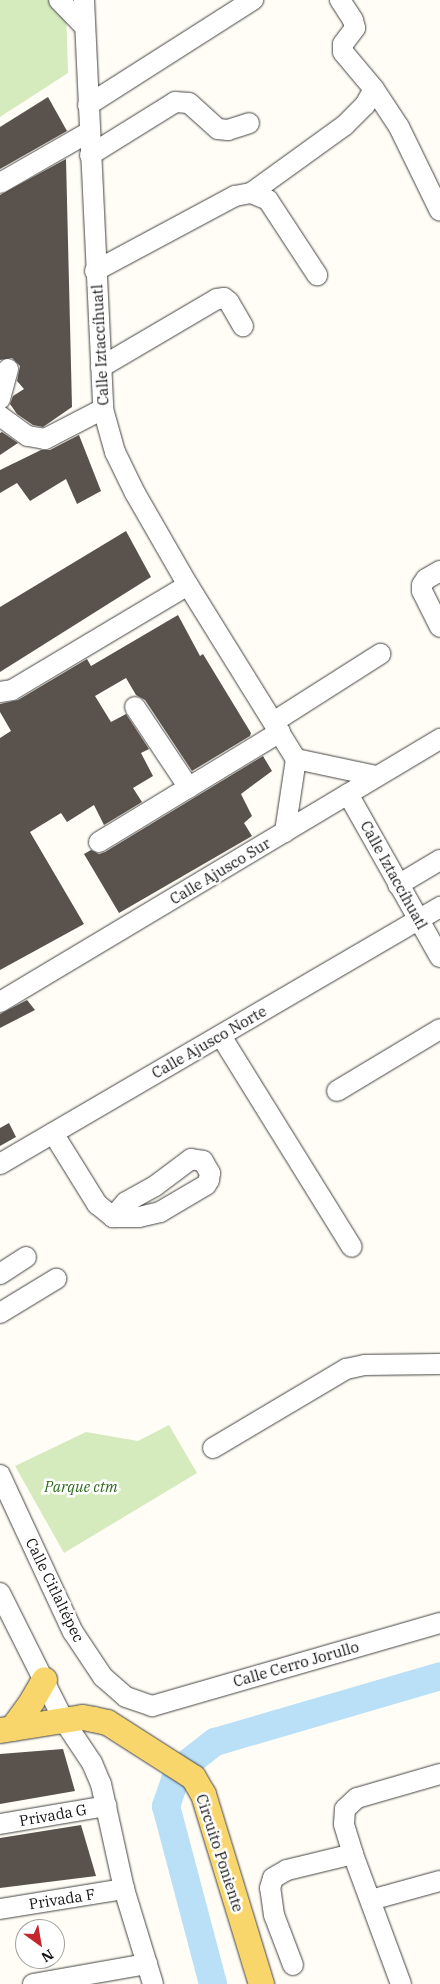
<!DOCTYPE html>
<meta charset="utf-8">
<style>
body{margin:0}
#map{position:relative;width:440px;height:1984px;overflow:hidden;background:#fffdf5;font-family:"IBM Plex Serif",serif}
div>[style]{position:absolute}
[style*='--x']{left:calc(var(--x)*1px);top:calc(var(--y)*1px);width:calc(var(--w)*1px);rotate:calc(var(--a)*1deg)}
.green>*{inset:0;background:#d5ebbd}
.river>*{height:28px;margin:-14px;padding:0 14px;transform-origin:14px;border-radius:14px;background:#b9e0f7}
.building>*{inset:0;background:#5a524d}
.roads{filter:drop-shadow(0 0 1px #444) drop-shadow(0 0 1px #444)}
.minor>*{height:20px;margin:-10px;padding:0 10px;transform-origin:10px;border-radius:10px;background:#fff}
.major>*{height:25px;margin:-12.5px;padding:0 12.5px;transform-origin:12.5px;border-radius:12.5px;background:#f9d66b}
span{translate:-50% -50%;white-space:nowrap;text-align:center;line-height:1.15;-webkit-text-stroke:5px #fff;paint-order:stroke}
.street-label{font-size:15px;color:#111}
.park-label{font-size:15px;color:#2f6b1f;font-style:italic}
.north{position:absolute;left:15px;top:1919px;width:50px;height:50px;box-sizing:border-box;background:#fff;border:1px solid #a0a0a0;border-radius:50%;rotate:148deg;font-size:14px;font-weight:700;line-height:20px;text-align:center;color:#111}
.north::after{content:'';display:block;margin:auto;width:18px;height:22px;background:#c4262e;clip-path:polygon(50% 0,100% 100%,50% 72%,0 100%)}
</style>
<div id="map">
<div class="green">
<i style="clip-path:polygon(0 0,56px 0,66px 9px,68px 73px,0 117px)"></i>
<i style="clip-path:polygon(169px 1425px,197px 1473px,64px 1553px,15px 1466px,86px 1432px,138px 1441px)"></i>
</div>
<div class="river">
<i style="--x:189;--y:1762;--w:33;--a:-38"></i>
<i style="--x:215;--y:1742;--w:234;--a:-16.3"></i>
<i style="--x:175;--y:1780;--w:28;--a:109"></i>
<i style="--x:166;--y:1806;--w:184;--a:75.2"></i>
</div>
<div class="building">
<i style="clip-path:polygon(48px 97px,67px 131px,0 169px,0 127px)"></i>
<i style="clip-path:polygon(66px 159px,72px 407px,43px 427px,33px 425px,17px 414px,10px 404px,13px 396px,24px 389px,17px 381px,20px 366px,12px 358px,0 360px,0 195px)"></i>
<i style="clip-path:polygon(2px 432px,18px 443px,0 455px,0 433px)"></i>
<i style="clip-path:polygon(79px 435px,101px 491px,77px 504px,66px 479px,30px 501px,17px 483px,0 493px,0 470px,41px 450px,50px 450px)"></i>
<i style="clip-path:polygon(126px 531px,151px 577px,0 672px,0 607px)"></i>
<i style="clip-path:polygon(178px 615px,200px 656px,203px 654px,251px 733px,250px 736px,192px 771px,145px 700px,136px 695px,126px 678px,95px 696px,111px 722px,126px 714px,149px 749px,141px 753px,153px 776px,133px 788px,142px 802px,104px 825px,94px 805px,67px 822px,61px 813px,30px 832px,84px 924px,0 970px,0 738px,11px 731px,0 712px,0 704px,18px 700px,87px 659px,91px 666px)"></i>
<i style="clip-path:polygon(263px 756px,272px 771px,241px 794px,252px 816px,244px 823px,252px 836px,119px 913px,84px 854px,91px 850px,99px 854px,105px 852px)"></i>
<i style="clip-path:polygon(27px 1000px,35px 1010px,0 1028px,0 1014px)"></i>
<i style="clip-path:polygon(9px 1123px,16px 1137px,0 1146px,0 1128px)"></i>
<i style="clip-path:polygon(63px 1749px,75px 1791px,0 1804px,0 1754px)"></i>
<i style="clip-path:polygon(81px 1825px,96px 1876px,0 1888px,0 1838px)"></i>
</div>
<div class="roads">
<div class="minor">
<i style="--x:59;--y:0;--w:37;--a:46"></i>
<i style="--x:84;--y:0;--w:409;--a:87.3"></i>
<i style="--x:103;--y:409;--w:45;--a:74.4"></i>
<i style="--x:115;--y:452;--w:46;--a:64"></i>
<i style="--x:135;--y:493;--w:106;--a:60.1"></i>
<i style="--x:188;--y:585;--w:205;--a:58.2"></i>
<i style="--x:296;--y:759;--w:74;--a:98.6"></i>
<i style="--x:374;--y:89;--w:45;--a:56.7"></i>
<i style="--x:399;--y:127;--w:93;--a:64"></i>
<i style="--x:88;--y:105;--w:196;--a:-32.5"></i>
<i style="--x:90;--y:155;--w:100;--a:-31.9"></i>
<i style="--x:175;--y:102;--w:14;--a:4"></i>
<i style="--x:189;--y:103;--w:39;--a:42"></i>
<i style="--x:218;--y:129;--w:10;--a:6"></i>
<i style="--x:228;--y:130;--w:22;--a:-18"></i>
<i style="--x:0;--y:183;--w:103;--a:-29.8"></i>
<i style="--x:251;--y:193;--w:115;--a:-35.8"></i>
<i style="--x:344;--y:126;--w:30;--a:-45"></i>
<i style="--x:365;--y:105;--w:18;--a:-61"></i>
<i style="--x:374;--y:89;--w:48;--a:-130"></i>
<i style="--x:343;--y:52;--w:8;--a:-90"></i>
<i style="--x:343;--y:44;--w:20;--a:-53"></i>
<i style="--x:355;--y:28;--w:8;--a:-104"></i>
<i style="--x:353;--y:20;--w:24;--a:-123"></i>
<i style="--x:95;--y:271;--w:159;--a:-28.2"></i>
<i style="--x:235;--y:196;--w:16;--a:-11"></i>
<i style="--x:251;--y:193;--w:18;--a:22"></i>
<i style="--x:268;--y:200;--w:90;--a:56.8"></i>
<i style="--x:101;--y:367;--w:134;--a:-30.4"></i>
<i style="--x:217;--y:299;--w:7;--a:-8"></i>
<i style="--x:224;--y:298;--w:6;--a:39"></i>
<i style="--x:229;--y:302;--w:28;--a:60"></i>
<i style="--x:0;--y:399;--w:31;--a:-75"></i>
<i style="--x:0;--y:416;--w:34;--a:36"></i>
<i style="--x:28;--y:436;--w:17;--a:10"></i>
<i style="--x:45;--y:439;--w:65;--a:-27.3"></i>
<i style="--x:440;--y:571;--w:16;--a:150"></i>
<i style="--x:426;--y:579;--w:7;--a:124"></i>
<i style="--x:422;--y:585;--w:6;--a:90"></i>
<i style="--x:422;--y:591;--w:40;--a:63.4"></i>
<i style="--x:0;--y:692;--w:12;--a:-9"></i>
<i style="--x:12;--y:690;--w:205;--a:-30.8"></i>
<i style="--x:135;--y:707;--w:97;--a:56.3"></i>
<i style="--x:275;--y:721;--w:125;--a:-32.5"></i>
<i style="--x:296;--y:759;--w:82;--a:12"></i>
<i style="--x:348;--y:794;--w:187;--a:60.6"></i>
<i style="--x:99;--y:842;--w:212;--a:-31.3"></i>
<i style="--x:398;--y:885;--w:49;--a:-30.8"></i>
<i style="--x:0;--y:1002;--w:513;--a:-30.87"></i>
<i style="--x:221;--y:1036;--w:248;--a:58.2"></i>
<i style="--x:337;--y:1091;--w:120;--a:-31"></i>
<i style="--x:53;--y:1133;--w:84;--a:58.2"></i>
<i style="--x:97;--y:1204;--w:21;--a:39"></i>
<i style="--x:113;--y:1217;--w:26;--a:0"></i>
<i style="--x:139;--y:1217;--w:22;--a:-13"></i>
<i style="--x:160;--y:1212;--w:53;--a:-30.4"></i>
<i style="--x:206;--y:1185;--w:6;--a:-59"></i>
<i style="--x:209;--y:1180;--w:7;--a:-82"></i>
<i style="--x:210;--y:1173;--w:14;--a:-120"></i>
<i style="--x:203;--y:1161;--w:12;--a:-171"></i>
<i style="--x:191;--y:1159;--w:45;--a:143.1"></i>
<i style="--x:155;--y:1186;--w:33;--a:151"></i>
<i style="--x:126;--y:1202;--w:20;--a:131"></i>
<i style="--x:0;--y:1164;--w:510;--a:-30.29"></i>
<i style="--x:0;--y:1274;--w:31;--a:-33"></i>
<i style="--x:0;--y:1313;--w:66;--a:-31.3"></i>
<i style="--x:213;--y:1448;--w:155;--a:-30.7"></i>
<i style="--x:346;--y:1369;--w:19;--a:-12"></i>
<i style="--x:365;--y:1365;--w:75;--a:-0.8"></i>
<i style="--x:0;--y:1475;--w:173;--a:65.1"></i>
<i style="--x:73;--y:1632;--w:54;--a:56.3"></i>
<i style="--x:103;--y:1677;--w:30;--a:41"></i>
<i style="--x:126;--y:1697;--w:28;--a:19"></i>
<i style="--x:152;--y:1706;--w:300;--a:-16.1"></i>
<i style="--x:0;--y:1593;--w:143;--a:63.4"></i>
<i style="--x:64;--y:1721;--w:50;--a:56.3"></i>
<i style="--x:92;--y:1763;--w:23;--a:67"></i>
<i style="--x:101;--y:1784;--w:107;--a:77.6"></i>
<i style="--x:124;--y:1889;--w:99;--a:73"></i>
<i style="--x:0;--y:1824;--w:108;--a:-9.6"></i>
<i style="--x:371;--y:1900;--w:72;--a:-15.4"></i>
<i style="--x:0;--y:1909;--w:126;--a:-9.2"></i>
<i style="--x:293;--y:1965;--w:53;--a:-110.8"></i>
<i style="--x:274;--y:1915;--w:27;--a:-98"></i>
<i style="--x:270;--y:1888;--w:10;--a:-73"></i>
<i style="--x:273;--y:1878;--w:16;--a:-30"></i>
<i style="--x:287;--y:1870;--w:68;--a:-13.6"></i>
<i style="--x:33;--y:1984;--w:116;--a:-10"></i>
<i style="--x:401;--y:1984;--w:139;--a:-110.3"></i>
<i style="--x:353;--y:1854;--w:31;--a:-107"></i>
<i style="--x:344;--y:1824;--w:15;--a:-86"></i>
<i style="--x:345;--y:1809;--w:16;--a:-43"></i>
<i style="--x:357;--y:1798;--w:86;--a:-16.1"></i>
</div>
<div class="major">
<i style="--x:12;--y:1728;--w:34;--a:-54"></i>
<i style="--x:32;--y:1700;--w:24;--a:-60"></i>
<i style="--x:0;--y:1730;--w:83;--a:-9"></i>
<i style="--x:82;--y:1717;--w:11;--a:10"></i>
<i style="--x:93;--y:1719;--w:14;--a:12"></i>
<i style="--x:107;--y:1722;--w:102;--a:32.6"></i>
<i style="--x:193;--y:1777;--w:20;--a:60"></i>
<i style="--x:203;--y:1794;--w:199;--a:73"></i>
</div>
</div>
<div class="street-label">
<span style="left:100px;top:345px;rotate:-93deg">Calle Iztaccíhuatl</span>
<span style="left:220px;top:871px;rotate:-31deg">Calle Ajusco Sur</span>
<span style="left:394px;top:875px;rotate:61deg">Calle Iztaccíhuatl</span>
<span style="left:209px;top:1042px;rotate:-30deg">Calle Ajusco Norte</span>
<span style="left:55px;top:1590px;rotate:64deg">Calle Citlaltépec</span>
<span style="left:296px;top:1664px;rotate:-16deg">Calle Cerro Jorullo</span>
<span style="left:53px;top:1815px;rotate:-10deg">Privada G</span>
<span style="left:220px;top:1853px;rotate:72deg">Circuito Poniente</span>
<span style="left:62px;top:1899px;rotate:-9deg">Privada F</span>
</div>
<div class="park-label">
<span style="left:81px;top:1487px">Parque ctm</span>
</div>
<div class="north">N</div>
</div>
